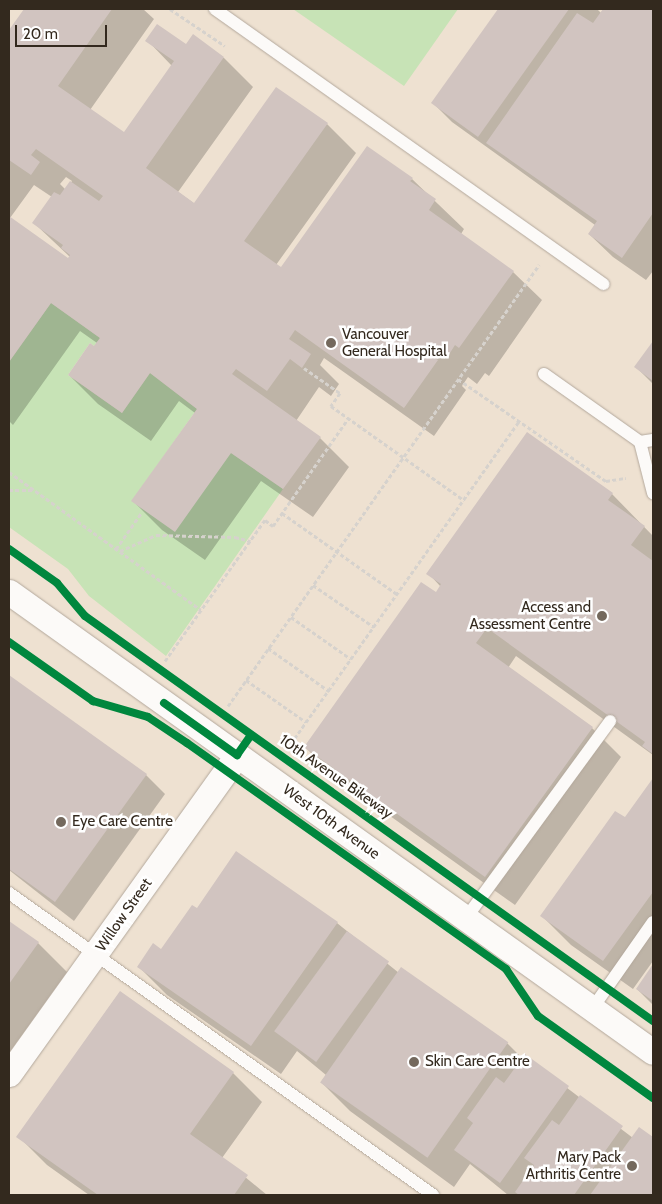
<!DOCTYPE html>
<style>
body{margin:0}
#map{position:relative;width:662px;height:1204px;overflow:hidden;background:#eee1d1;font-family:Cabin,sans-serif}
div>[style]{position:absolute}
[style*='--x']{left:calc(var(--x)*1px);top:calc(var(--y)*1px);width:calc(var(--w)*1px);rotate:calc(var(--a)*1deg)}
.green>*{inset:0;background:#c7e3b6}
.shadow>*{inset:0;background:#0003}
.building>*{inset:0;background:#d1c4c0;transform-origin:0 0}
.path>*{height:3px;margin-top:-1.5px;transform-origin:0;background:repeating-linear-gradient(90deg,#d6d2cd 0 4px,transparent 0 6.5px)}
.roads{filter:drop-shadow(0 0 1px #b3a89c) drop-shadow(0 0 1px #b3a89c)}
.lane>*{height:12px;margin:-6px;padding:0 6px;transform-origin:6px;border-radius:6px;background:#fcfaf8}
.street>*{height:25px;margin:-12.5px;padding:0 12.5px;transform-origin:12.5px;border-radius:12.5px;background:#fcfaf8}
.cycleway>*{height:8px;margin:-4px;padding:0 4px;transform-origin:4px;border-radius:4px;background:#00873e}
.dots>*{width:14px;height:14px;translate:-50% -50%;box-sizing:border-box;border:2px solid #fff;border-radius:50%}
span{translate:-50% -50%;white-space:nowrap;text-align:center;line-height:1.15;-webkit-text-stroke:5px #fff;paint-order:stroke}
.poi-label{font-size:15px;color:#33291e}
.left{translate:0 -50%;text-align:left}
.right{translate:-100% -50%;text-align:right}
.street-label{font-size:15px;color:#33291e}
.frame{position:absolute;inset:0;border:10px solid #33291e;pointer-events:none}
.scale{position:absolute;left:15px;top:25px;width:92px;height:22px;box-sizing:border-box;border:2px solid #33291e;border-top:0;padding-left:6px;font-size:15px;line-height:18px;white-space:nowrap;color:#33291e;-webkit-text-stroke:4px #fff;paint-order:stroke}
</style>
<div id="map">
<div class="green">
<i style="clip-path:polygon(293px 9px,458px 9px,404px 86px)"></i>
<i style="clip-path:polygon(51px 303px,100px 338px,94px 346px,90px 343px,68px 375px,122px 413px,150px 373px,197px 409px,132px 501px,231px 453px,283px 489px,166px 656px,89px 596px,68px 569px,9px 527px,9px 362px)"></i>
</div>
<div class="shadow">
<i style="clip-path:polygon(evenodd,25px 9px,143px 9px,154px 19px,90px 110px,124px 134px,172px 66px,147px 40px,187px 46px,224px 58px,253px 87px,178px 192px,195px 204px,327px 124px,356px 153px,276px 265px,281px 269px,412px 179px,464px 229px,461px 234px,513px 272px,542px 300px,489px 376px,485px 373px,477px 384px,468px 377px,462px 386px,466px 390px,434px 436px,324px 358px,320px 365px,339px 384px,331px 396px,319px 387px,296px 421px,320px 438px,349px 467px,313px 517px,261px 481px,205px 560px,162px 530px,133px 501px,195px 413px,179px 401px,151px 441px,98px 404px,69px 375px,97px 343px,80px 331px,13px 425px,9px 421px,9px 32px,25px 9px,66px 177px,72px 181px,66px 190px,60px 184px,66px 177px,25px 9px,34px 185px,52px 197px,34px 223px,70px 257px,68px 260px,10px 218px,34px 185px)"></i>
<i style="clip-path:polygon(500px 9px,597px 9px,601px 13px,604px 9px,653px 9px,653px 271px,646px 280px,613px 257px,589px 234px,595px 225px,452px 122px,433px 103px)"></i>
<i style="clip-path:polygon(653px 343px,653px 384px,636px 367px)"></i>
<i style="clip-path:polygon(527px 434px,612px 494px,653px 536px,653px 755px,516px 656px,508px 668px,592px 728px,621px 757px,515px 905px,334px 776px,305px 747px,436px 594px,441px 587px,428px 573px)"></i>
<i style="clip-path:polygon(9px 677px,146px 775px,165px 794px,74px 921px,9px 870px)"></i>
<i style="clip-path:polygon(653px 780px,653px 961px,633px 989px,571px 945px,542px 916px,625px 819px)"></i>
<i style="clip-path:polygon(197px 910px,337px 923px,399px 973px,507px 1043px,523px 1059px,525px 1056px,633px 1138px,639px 1128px,653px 1138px,653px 1195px,508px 1195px,470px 1164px,454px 1187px,350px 1111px,321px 1082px,326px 1075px,297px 1051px,281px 1074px,167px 995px,138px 966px,161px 950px)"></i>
<i style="clip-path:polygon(9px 922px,38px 943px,67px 972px,9px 1053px)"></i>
<i style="clip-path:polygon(653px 966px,653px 1005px,637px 989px)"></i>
<i style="clip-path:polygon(120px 992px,233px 1073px,262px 1102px,222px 1158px,267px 1195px,89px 1195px,47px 1165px,18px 1136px)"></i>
</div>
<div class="building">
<i style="clip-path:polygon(24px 9px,112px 9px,58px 86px,124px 132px,174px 61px,145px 41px,157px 24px,186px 44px,193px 34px,224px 57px,146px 168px,194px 203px,276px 87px,328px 123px,244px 241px,281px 267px,367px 146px,413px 178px,410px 181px,436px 199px,429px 210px,514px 271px,459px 348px,455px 345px,448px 356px,438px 349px,433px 357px,438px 360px,404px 408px,295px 330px,289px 339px,311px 354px,302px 368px,290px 359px,267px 391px,236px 369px,232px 374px,321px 437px,283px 489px,231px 453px,175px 532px,131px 501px,197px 409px,150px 373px,122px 413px,68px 375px,90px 343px,94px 346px,100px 338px,51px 303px,9px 362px,9px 216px,68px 258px,70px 255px,61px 248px,63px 245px,32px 223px,54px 192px,60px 195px,70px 181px,99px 201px,103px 196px,36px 149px,31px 155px,40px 162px,31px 175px,9px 160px,9px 30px)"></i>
<i style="clip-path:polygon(498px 9px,569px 9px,478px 137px,431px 103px)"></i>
<i style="clip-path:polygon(603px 9px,653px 9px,653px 213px,622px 258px,588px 234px,597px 221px,486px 143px,577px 13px,593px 23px)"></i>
<i style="clip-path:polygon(653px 341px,653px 381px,634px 367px)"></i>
<i style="clip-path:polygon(527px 432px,613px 493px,608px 500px,645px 526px,631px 545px,653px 561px,653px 754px,642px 746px,645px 742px,487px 628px,476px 643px,593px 727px,485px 877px,304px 747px,421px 582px,436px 592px,441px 584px,426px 574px)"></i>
<i style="clip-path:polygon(9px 675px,147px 774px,55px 902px,9px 869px)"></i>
<i style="clip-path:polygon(653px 778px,653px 892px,603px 961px,540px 916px,615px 811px,625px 817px)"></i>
<i style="clip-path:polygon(236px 851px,338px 922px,251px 1046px,137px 967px,153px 943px,161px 949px,192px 905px,197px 908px)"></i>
<i style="clip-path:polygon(9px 921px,39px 942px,9px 984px)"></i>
<i style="left:347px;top:931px;width:52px;height:124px;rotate:36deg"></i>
<i style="clip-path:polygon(653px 964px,653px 1001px,636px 989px)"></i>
<i style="left:401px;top:967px;width:131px;height:141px;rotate:35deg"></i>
<i style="clip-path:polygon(120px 991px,234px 1072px,190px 1134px,248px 1175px,234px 1195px,98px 1195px,16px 1137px)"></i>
<i style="clip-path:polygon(525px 1054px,569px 1086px,500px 1183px,454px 1150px,473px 1123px,467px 1118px,496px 1077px,504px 1083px)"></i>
<i style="clip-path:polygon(580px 1095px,623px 1126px,574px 1195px,519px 1195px,515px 1192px,534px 1165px,524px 1158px,552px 1120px,559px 1125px)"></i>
<i style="clip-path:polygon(639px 1127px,653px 1137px,653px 1195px,590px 1195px)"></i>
</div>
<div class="path">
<i style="--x:170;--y:9;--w:66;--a:33.9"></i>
<i style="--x:304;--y:368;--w:44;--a:34.8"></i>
<i style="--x:340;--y:393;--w:16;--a:125"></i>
<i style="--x:331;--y:406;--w:163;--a:35.3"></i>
<i style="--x:458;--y:379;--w:180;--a:34.6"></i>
<i style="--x:606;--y:481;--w:20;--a:-9"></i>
<i style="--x:9;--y:472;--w:236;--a:35.7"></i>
<i style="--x:9;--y:490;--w:24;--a:0"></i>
<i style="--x:282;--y:513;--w:141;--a:35.2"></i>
<i style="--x:116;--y:549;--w:45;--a:-54.9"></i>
<i style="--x:120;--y:551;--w:39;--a:-24"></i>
<i style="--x:156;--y:535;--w:79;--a:1.5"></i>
<i style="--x:235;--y:537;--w:16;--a:15"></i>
<i style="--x:313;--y:585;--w:74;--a:34.5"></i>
<i style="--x:291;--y:617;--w:73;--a:35"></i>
<i style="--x:268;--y:648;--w:75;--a:35.2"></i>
<i style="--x:165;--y:661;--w:173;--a:-54.7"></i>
<i style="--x:265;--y:520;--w:10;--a:37"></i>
<i style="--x:273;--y:526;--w:131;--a:-55"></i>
<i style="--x:246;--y:680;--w:73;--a:35"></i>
<i style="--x:228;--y:706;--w:540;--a:-54.81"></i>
<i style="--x:287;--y:749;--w:402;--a:-54.7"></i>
</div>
<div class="roads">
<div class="lane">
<i style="--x:215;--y:9;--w:476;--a:35.3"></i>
<i style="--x:544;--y:374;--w:118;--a:35.3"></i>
<i style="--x:640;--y:442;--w:53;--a:75.7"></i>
<i style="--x:640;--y:442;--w:13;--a:-9"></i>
<i style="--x:9;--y:893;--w:521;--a:35.46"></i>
<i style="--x:466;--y:918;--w:244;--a:-53.8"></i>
<i style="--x:592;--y:1009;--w:106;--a:-55"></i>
</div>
<div class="street">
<i style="--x:9;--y:592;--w:791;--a:35.54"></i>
<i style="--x:9;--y:1074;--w:392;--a:-54.4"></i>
</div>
</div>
<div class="cycleway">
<i style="--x:9;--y:549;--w:59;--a:35.3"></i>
<i style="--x:57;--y:583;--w:43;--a:49.7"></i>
<i style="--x:85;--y:616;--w:698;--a:35.49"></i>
<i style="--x:9;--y:642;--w:103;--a:35.1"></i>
<i style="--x:93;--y:701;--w:57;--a:16.2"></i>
<i style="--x:148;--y:717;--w:47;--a:33.7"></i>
<i style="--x:187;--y:743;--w:391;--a:35.3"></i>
<i style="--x:506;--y:969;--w:57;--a:55.8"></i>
<i style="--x:538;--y:1016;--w:141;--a:35.5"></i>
<i style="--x:164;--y:703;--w:90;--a:35.5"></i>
<i style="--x:237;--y:755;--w:24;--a:-55"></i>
</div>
<div class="dots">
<i style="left:331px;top:343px;background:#74695d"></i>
<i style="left:602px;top:616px;background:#74695d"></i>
<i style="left:61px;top:822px;background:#74695d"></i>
<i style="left:414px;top:1062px;background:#74695d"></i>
<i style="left:632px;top:1166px;background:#74695d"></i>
</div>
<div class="poi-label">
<span class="left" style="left:342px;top:343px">Vancouver<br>General Hospital</span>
<span class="right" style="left:591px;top:616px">Access and<br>Assessment Centre</span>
<span class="left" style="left:72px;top:822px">Eye Care Centre</span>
<span class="left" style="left:425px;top:1062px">Skin Care Centre</span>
<span class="right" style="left:621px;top:1166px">Mary Pack<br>Arthritis Centre</span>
</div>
<div class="street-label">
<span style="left:336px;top:777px;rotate:35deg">10th Avenue Bikeway</span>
<span style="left:331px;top:822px;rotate:36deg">West 10th Avenue</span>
<span style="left:124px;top:915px;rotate:-55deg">Willow Street</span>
</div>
<div class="frame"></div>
<div class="scale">20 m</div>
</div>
